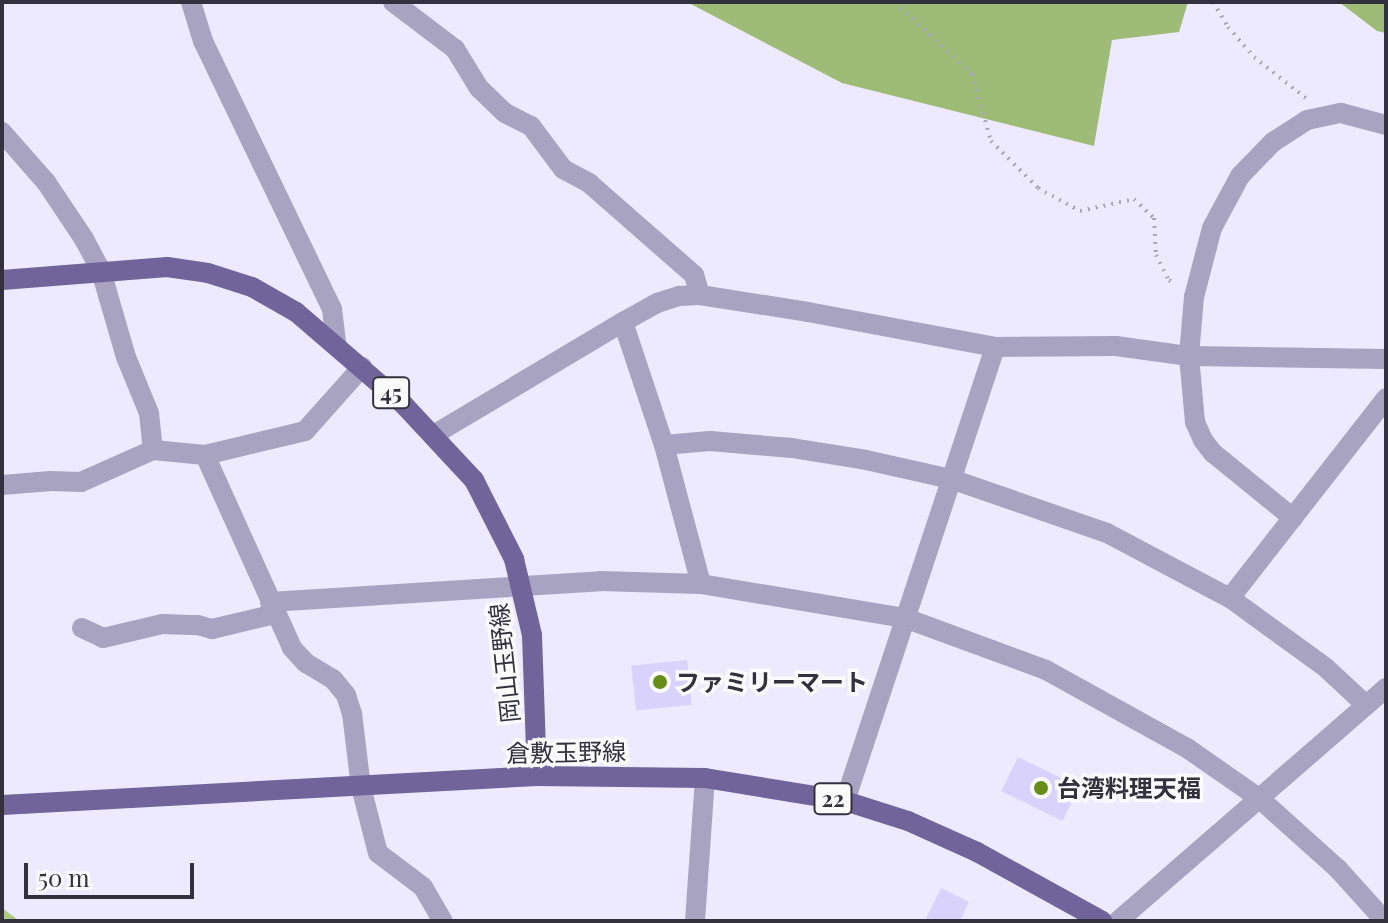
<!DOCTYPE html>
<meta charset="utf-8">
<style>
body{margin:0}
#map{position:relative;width:1388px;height:923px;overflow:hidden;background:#ede9fe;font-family:"Playfair Display","Noto Sans JP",serif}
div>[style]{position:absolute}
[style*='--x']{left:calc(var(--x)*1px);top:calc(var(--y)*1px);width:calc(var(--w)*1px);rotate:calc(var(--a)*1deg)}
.forest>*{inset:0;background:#9ebb77}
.stream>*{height:7px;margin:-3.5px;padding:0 3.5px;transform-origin:3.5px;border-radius:3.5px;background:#adca85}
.building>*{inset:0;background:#d9d2fc;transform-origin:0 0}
.path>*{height:4px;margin-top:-2px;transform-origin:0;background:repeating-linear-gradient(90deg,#aaa7b9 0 2px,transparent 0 8px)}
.minor>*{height:20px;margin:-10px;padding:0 10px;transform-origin:10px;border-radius:10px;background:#a8a3c1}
.major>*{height:20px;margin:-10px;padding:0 10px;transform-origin:10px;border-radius:10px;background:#70649a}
.dots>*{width:22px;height:22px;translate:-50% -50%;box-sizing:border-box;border:4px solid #f9faf9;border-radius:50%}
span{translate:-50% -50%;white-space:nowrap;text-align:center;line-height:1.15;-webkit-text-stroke:7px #f9faf9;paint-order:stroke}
.shield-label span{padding:2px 6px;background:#f9faf9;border:2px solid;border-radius:6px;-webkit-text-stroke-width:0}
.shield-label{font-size:22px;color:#33313e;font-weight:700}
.street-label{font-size:24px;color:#33313e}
.poi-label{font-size:24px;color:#33313e;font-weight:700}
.left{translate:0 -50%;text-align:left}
.frame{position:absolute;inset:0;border:4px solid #33313e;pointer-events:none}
.scale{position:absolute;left:24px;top:863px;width:170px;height:36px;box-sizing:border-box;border:4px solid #33313e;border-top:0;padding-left:10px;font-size:24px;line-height:28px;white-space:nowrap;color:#33313e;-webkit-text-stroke:6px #f9faf9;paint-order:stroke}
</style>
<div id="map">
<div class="forest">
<i style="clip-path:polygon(687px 2px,1188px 2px,1179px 32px,1112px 40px,1094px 146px,842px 83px)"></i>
<i style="clip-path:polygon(1339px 2px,1386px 2px,1386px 33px,1377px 31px)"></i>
</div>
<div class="stream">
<i style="--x:2;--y:912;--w:15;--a:37"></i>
</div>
<div class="building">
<i style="left:687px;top:660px;width:45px;height:56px;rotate:84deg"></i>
<i style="left:1018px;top:757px;width:68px;height:38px;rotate:26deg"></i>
<i style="clip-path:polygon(941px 888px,969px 902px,960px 921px,925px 921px)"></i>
</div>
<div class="path">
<i style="--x:894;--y:2;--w:106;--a:42.7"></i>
<i style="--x:972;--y:74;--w:70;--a:74.2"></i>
<i style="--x:991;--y:141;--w:66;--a:45"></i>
<i style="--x:1038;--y:188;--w:48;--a:28.7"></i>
<i style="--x:1080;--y:211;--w:55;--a:-12.5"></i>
<i style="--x:1134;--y:199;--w:28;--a:44"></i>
<i style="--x:1154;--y:218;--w:37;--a:87"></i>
<i style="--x:1156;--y:255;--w:28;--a:63"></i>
<i style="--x:1169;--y:280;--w:7;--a:34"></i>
<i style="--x:1213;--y:2;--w:29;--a:59"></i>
<i style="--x:1228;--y:27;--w:40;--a:49"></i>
<i style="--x:1254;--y:57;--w:68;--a:38.4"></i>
</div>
<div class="minor">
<i style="--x:191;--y:2;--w:41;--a:72.9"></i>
<i style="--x:203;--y:41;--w:297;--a:64.3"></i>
<i style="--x:332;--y:309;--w:35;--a:83"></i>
<i style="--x:393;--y:2;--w:78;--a:37.2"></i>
<i style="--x:455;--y:49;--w:46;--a:58.4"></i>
<i style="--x:479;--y:88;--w:36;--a:44"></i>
<i style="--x:505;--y:113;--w:29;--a:27"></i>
<i style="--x:531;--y:126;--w:54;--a:53.3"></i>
<i style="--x:563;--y:169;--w:30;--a:28"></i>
<i style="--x:589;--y:183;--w:140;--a:41.2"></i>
<i style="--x:694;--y:275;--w:21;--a:73"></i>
<i style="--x:2;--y:132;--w:67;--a:48.7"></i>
<i style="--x:46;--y:182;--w:69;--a:56.3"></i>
<i style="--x:84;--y:239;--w:36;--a:62"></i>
<i style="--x:101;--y:271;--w:90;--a:73.8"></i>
<i style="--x:126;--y:357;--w:61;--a:67.7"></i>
<i style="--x:149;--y:413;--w:37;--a:84"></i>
<i style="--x:623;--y:322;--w:130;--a:71.6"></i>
<i style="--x:664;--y:445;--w:144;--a:75.1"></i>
<i style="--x:435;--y:434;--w:219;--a:-30.8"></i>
<i style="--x:623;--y:322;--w:39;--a:-29"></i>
<i style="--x:657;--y:303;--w:23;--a:-18"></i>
<i style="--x:679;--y:296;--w:21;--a:-3"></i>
<i style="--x:700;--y:295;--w:109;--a:8.9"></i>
<i style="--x:808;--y:312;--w:190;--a:10.6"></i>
<i style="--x:995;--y:347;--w:121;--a:-0.5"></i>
<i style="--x:1116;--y:346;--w:74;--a:7.8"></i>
<i style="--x:1189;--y:356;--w:197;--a:0.9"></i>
<i style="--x:664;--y:445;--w:46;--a:-5"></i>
<i style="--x:710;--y:441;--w:82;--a:4.9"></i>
<i style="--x:792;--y:448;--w:75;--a:9.2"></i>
<i style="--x:866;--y:460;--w:87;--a:12.6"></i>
<i style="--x:951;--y:479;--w:165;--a:19.1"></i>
<i style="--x:1107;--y:533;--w:139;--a:27.9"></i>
<i style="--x:1230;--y:598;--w:117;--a:36"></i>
<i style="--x:1325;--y:667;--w:56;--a:42.8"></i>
<i style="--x:205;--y:455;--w:212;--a:65.7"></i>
<i style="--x:292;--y:648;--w:21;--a:47"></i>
<i style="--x:306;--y:663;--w:31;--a:31"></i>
<i style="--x:333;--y:679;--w:21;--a:51"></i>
<i style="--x:346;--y:695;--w:19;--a:72"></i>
<i style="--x:352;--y:713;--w:75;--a:83.1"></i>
<i style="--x:361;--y:787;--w:68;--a:75.6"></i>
<i style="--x:378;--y:853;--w:56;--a:37.1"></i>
<i style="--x:423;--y:887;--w:39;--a:60"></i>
<i style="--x:2;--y:485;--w:49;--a:-4.7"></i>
<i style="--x:51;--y:481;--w:30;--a:2"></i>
<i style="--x:81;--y:482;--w:79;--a:-24"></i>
<i style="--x:153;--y:450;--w:52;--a:5.5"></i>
<i style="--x:205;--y:455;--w:103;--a:-13.5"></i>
<i style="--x:305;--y:431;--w:86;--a:-48.3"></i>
<i style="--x:1293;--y:518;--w:103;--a:-140.9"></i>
<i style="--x:1213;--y:453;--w:16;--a:-128"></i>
<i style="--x:1203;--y:440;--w:20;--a:-114"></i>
<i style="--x:1195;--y:422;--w:66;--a:-95.2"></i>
<i style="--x:1189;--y:356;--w:59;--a:-85.2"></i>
<i style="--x:1194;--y:297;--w:71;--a:-75.4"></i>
<i style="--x:1212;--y:228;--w:59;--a:-61.7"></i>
<i style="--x:1240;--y:176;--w:47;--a:-45.9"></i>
<i style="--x:1273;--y:142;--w:40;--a:-32.9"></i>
<i style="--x:1307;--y:120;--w:35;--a:-12"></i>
<i style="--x:1341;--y:113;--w:47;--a:14.9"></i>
<i style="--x:1230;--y:598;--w:254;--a:-52"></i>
<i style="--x:270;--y:602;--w:331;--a:-3.6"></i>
<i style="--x:600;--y:581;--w:101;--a:1.7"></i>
<i style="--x:701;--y:584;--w:207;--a:9.5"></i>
<i style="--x:905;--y:618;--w:150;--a:20.2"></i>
<i style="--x:1046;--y:670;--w:161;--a:29"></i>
<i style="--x:1187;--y:748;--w:89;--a:34.9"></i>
<i style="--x:1260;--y:799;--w:105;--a:41.9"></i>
<i style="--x:1338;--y:869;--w:70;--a:47.9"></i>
<i style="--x:82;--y:628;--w:23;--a:25"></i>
<i style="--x:103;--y:638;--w:61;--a:-13.3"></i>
<i style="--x:162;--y:624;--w:36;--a:2"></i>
<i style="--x:198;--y:625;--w:15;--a:16"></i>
<i style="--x:212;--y:629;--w:65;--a:-13.4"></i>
<i style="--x:845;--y:801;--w:478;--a:-71.7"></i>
<i style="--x:695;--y:921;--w:143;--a:-86"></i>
<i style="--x:1118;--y:921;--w:355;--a:-41"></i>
</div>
<div class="major">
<i style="--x:2;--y:280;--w:166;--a:-4.5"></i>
<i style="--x:167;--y:267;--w:41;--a:8.3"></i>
<i style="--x:208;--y:273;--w:46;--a:17.7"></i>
<i style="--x:252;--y:287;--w:51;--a:29.6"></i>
<i style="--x:296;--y:312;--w:143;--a:40.7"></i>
<i style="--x:404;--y:405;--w:103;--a:47"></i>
<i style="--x:474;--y:480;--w:89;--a:63.1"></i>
<i style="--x:514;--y:559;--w:78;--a:76.7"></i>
<i style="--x:532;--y:635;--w:141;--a:88"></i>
<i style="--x:2;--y:805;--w:536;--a:-3.1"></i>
<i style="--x:537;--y:776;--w:168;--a:0.7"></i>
<i style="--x:705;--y:778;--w:142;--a:9.3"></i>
<i style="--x:845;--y:801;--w:66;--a:17.6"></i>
<i style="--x:908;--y:821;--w:76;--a:24.2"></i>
<i style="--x:977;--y:852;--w:143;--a:28.9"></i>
</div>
<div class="dots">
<i style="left:660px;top:682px;background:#668d19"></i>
<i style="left:1041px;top:788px;background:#668d19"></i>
</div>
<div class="shield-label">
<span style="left:391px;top:393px">45</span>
<span style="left:833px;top:799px">22</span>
</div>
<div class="street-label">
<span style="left:504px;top:663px;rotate:-96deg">岡山玉野線</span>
<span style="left:566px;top:752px;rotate:-1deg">倉敷玉野線</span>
</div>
<div class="poi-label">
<span class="left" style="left:676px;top:682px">ファミリーマート</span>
<span class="left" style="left:1057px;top:788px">台湾料理天福</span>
</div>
<div class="frame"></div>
<div class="scale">50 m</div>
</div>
